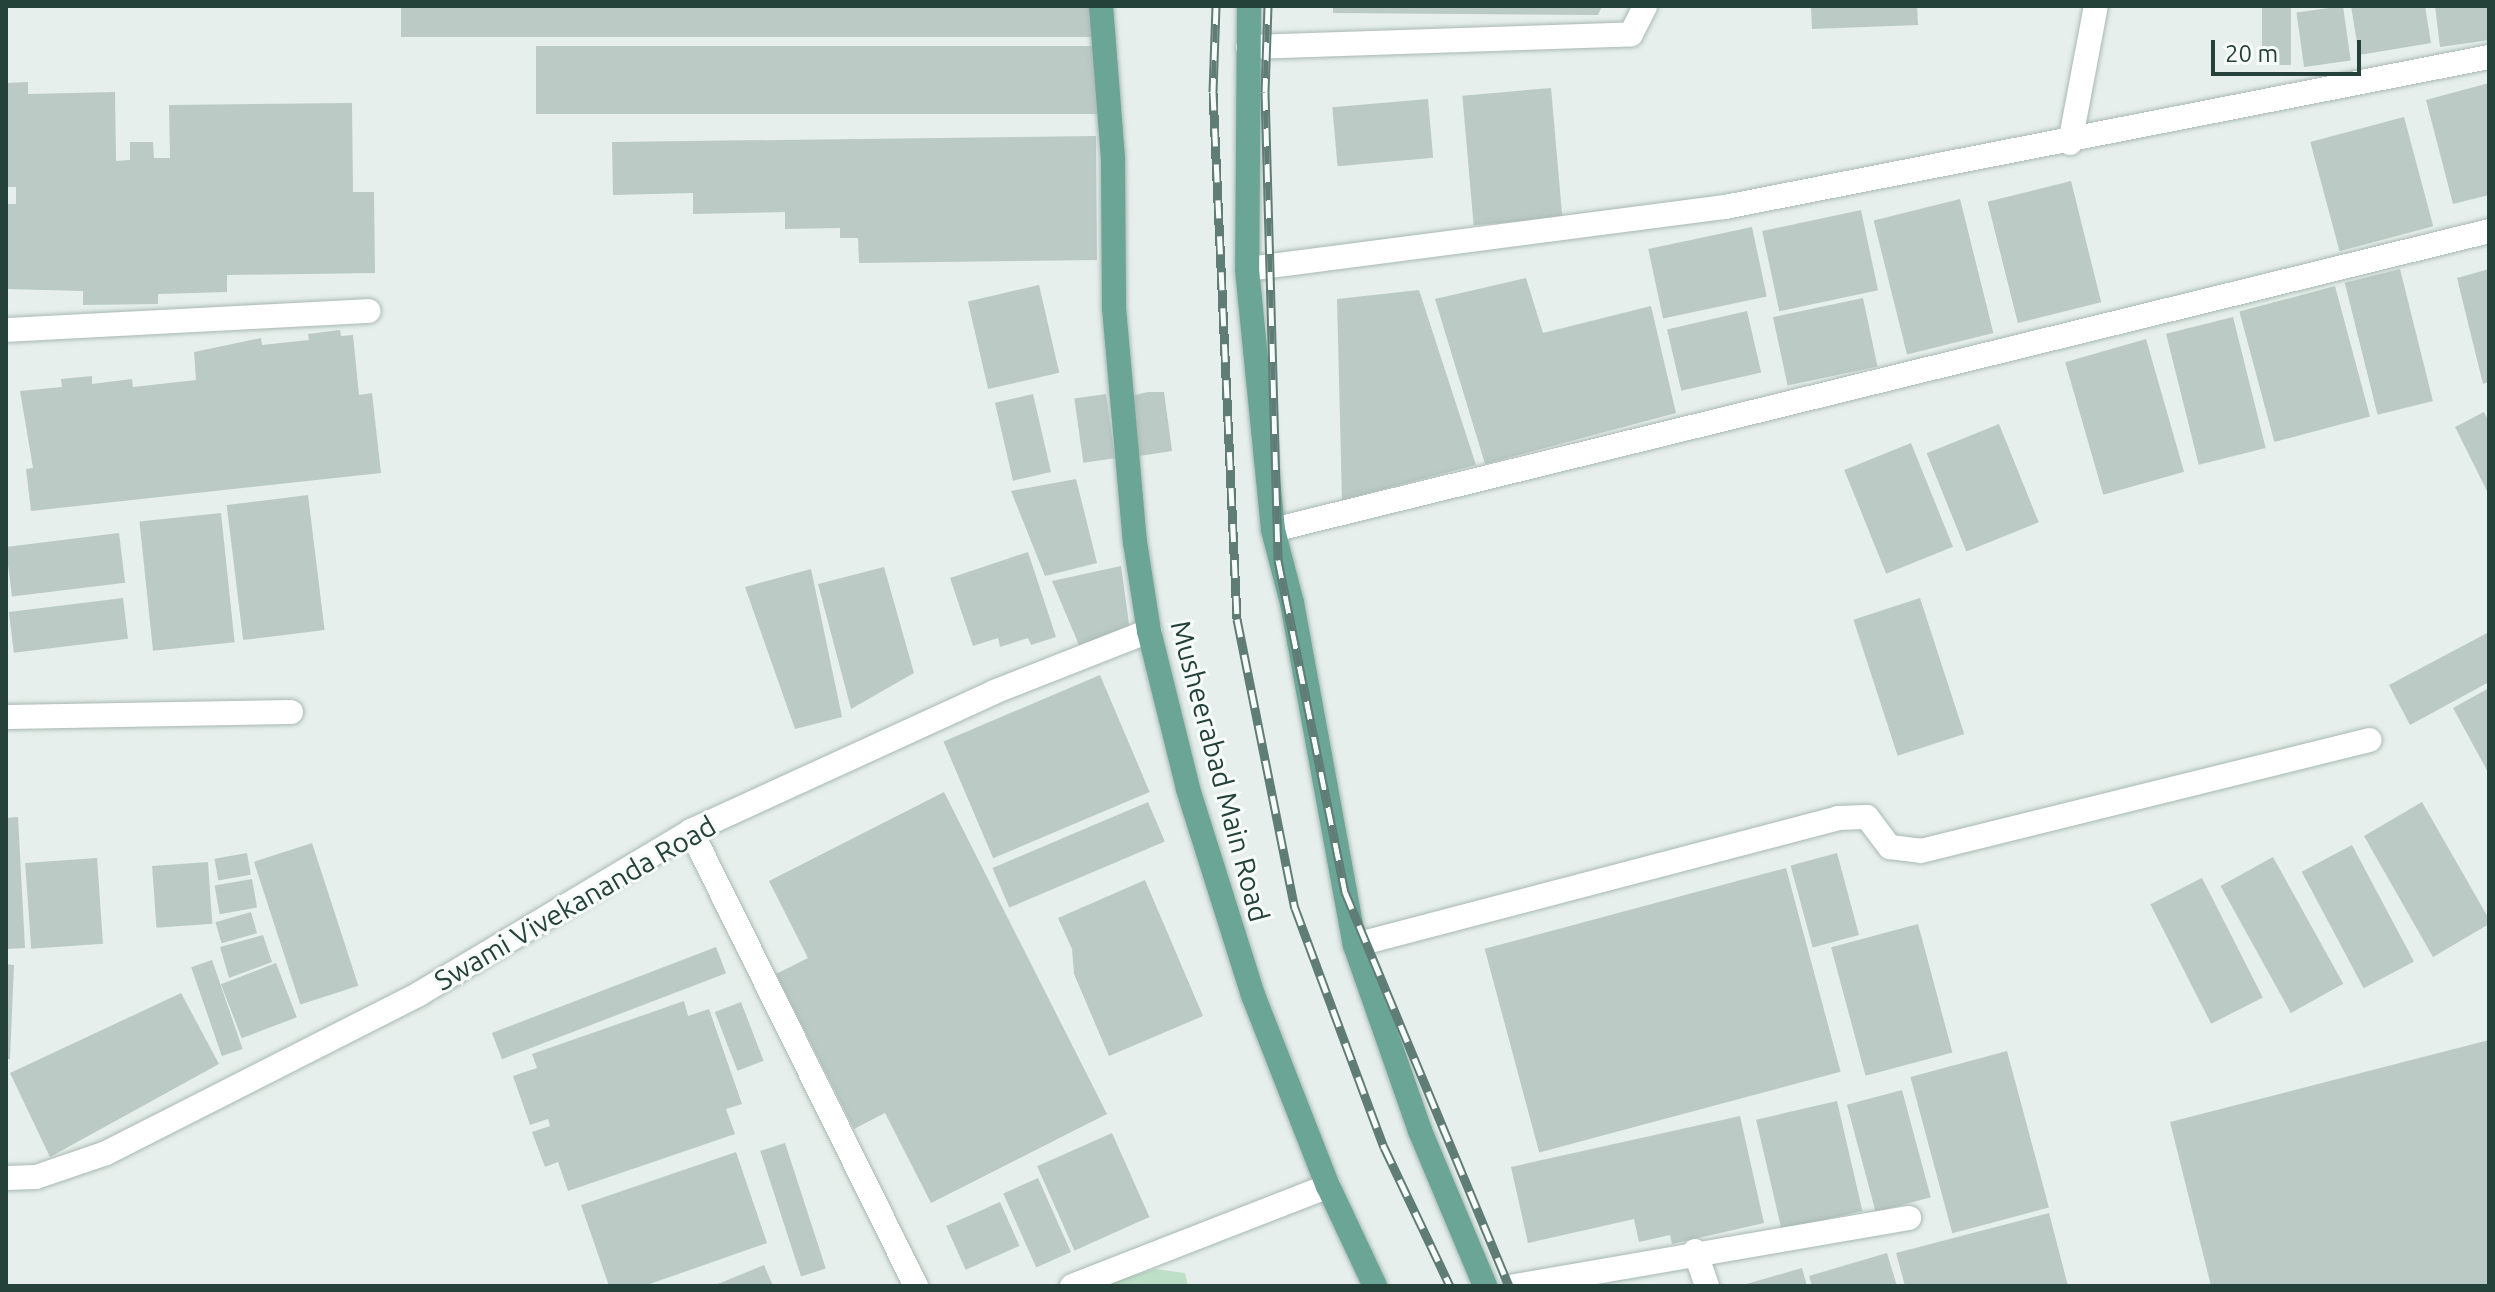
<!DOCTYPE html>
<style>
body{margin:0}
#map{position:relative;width:2495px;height:1292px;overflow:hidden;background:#e6efeb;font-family:Ubuntu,sans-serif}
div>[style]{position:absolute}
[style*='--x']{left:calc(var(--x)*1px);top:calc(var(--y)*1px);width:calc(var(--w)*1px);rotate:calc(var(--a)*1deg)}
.green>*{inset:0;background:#bfe0c8}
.building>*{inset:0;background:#bbcac4;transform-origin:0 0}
.roads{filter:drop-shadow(0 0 2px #a8b8b2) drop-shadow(0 0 2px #a8b8b2)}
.minor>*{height:24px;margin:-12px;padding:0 12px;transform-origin:12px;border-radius:12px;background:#fff}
.primary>*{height:24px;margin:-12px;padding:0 12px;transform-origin:12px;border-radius:12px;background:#6aa596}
.rail>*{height:9px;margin-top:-4.5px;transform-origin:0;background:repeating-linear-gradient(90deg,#f7fbf9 0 18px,#5f7d75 0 36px);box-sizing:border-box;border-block:2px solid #5f7d75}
span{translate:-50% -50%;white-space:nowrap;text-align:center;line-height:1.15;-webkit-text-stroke:6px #f7fbf9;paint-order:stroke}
.street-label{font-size:28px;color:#24423a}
.frame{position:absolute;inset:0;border:8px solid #24423a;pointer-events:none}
.scale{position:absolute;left:2211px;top:40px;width:150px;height:36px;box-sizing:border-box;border:4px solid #24423a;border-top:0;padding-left:10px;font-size:24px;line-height:28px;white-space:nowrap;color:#24423a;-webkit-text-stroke:6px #f7fbf9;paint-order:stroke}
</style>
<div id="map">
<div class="green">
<i style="clip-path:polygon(1155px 1269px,1185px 1273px,1188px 1286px,1100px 1286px)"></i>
</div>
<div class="building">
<i style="left:401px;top:6px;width:693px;height:31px"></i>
<i style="clip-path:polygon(1333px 6px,1602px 6px,1598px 15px,1333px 13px)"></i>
<i style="clip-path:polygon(1811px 6px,1917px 6px,1918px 25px,1812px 29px)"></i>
<i style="left:2262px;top:6px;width:29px;height:59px"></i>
<i style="left:2343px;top:6px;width:55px;height:47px;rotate:82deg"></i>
<i style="clip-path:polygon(2351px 6px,2425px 6px,2431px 43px,2359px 55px)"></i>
<i style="clip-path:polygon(2435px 6px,2489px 6px,2489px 40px,2440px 47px)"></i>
<i style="left:536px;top:46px;width:561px;height:68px"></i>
<i style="clip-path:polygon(28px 82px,28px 94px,115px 92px,116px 161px,130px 160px,130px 142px,153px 142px,154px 158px,170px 158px,169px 105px,352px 103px,353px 192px,374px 192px,375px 273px,227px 275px,227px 292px,158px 294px,158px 304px,83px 305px,83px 291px,6px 289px,6px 204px,16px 204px,16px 187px,6px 187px,6px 83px)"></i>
<i style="clip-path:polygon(2489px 83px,2489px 195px,2453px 204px,2426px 100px)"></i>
<i style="left:1551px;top:88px;width:130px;height:89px;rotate:85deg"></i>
<i style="left:1428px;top:99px;width:59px;height:96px;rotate:85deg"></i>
<i style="left:2404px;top:117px;width:113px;height:97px;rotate:75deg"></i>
<i style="clip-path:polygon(1096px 136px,1097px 260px,859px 263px,858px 238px,840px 238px,840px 228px,785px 229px,785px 212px,693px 214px,693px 193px,613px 195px,612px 142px)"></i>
<i style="left:2071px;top:181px;width:125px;height:86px;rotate:76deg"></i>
<i style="left:1960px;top:199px;width:138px;height:89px;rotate:76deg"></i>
<i style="left:1861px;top:210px;width:82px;height:101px;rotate:78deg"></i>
<i style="left:1752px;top:227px;width:71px;height:106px;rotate:78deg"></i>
<i style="left:2400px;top:269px;width:136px;height:57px;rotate:76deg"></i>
<i style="clip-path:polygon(2489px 269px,2489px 382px,2483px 384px,2457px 278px)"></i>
<i style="clip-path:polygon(1526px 278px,1543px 333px,1651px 306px,1676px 413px,1485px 464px,1435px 299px)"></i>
<i style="left:1039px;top:285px;width:90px;height:73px;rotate:77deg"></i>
<i style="left:2335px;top:286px;width:135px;height:99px;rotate:75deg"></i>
<i style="clip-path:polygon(1419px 290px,1476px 465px,1342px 500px,1337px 299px)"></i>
<i style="left:1863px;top:298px;width:70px;height:92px;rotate:78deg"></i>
<i style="left:1747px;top:311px;width:63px;height:82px;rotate:77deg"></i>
<i style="left:2233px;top:317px;width:135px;height:69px;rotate:76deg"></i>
<i style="clip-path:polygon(340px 330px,341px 336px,353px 335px,359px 395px,372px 393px,381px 473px,31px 511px,26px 469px,33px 468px,20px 391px,62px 387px,61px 379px,92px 376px,92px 384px,132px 379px,133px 387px,196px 380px,194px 352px,261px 338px,262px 345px,309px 340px,308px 334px)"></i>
<i style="left:2146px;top:339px;width:138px;height:84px;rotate:74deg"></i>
<i style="clip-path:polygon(1148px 392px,1164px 392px,1172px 451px,1133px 457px,1123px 398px)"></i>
<i style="left:1033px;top:394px;width:80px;height:39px;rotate:77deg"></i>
<i style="left:1106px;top:394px;width:65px;height:32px;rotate:82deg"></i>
<i style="clip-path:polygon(2484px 412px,2489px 422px,2489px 495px,2455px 427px)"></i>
<i style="left:1999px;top:424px;width:106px;height:78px;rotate:68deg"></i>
<i style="left:1911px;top:443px;width:112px;height:72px;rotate:68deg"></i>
<i style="clip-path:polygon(1076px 479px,1097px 563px,1045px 576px,1011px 491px)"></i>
<i style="left:308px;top:495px;width:136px;height:82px;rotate:83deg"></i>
<i style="left:221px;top:513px;width:130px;height:82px;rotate:84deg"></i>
<i style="left:119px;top:533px;width:50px;height:114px;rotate:83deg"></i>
<i style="clip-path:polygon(1028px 552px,1056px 637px,1031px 645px,1028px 638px,1000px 647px,998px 638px,973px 646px,950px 578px)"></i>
<i style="clip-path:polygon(1121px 566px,1130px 631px,1079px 645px,1052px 581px)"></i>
<i style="clip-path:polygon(884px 567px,914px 673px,851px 709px,818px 584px)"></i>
<i style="clip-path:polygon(811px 569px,842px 717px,795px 729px,745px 587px)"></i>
<i style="left:123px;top:598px;width:41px;height:115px;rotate:83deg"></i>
<i style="left:1920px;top:598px;width:143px;height:70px;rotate:72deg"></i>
<i style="clip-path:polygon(2489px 632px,2489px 682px,2410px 725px,2389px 685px)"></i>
<i style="left:1100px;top:675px;width:127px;height:170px;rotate:67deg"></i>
<i style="clip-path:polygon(2489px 688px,2489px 774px,2453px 708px)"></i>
<i style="clip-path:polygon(944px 792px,1107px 1114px,931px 1203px,885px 1113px,854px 1129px,776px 974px,808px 958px,769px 881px)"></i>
<i style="left:1148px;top:802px;width:43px;height:169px;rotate:67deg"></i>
<i style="clip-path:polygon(2422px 802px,2489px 919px,2489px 924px,2433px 957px,2364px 836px)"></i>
<i style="clip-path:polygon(18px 817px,25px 948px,6px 949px,6px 818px)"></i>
<i style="left:312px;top:843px;width:150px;height:61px;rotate:72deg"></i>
<i style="left:2352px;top:845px;width:132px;height:57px;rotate:62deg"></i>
<i style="left:247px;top:853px;width:22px;height:33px;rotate:80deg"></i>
<i style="left:1837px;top:853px;width:85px;height:48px;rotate:75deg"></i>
<i style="left:2273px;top:857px;width:145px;height:60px;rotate:61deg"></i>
<i style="left:97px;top:858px;width:86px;height:72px;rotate:86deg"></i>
<i style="left:208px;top:862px;width:62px;height:56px;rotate:86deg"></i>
<i style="left:1786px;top:868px;width:211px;height:312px;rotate:75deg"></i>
<i style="left:2202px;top:878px;width:134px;height:58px;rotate:63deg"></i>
<i style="left:252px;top:879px;width:29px;height:38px;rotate:80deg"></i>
<i style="clip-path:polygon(1145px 880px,1203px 1016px,1109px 1056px,1074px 974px,1072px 949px,1058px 918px)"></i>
<i style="left:251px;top:912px;width:22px;height:37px;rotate:74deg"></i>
<i style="left:1918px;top:924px;width:133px;height:90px;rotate:75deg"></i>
<i style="clip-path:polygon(263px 935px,272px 962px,229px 978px,220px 947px)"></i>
<i style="left:716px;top:947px;width:28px;height:240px;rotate:69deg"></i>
<i style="left:212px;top:960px;width:94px;height:22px;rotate:71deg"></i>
<i style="left:276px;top:963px;width:58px;height:59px;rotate:69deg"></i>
<i style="clip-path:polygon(6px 964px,14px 965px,10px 1059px,6px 1059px)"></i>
<i style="clip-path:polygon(181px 993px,219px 1064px,50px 1157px,10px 1073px)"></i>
<i style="clip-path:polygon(684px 1001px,688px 1016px,709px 1009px,742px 1104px,726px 1109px,735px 1134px,568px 1191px,558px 1162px,545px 1167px,532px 1132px,550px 1126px,548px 1119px,530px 1125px,513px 1076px,537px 1068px,532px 1054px)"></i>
<i style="left:741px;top:1002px;width:63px;height:28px;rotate:69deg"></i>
<i style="clip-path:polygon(2489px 1040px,2489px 1286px,2211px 1286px,2170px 1122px)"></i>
<i style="left:2007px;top:1051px;width:162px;height:100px;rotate:75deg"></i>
<i style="left:1902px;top:1090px;width:111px;height:57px;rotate:75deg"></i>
<i style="left:1837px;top:1101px;width:113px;height:83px;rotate:77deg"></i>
<i style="clip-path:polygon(1740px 1116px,1764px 1223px,1672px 1244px,1670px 1235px,1639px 1242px,1634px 1219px,1528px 1243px,1511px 1167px)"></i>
<i style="left:1112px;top:1133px;width:92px;height:82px;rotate:66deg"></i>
<i style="left:785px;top:1143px;width:132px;height:26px;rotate:72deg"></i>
<i style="clip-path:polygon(736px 1152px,767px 1243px,644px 1286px,609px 1286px,581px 1205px)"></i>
<i style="left:1038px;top:1178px;width:81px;height:38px;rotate:66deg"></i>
<i style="left:1000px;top:1202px;width:48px;height:59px;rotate:66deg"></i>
<i style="clip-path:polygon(2049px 1213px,2068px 1286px,1905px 1286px,1896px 1253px)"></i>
<i style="clip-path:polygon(1887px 1253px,1897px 1286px,1812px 1286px,1809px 1276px)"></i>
<i style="clip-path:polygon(764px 1265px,773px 1286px,713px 1286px)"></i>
<i style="clip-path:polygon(1802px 1268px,1807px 1286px,1743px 1286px,1743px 1285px)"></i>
</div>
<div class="roads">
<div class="minor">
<i style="--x:1248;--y:47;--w:383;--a:-1.9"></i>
<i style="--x:1631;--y:34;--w:31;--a:-63"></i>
<i style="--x:2070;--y:143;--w:139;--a:-79.3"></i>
<i style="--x:1247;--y:269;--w:482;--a:-7.4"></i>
<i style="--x:1725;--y:207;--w:779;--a:-11.11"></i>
<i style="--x:6;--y:330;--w:363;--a:-3"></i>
<i style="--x:1273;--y:530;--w:1252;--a:-13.81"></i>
<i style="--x:6;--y:717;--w:285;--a:-1"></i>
<i style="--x:691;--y:831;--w:508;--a:63.69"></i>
<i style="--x:1355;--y:945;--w:499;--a:-14.7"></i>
<i style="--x:1838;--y:818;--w:29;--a:-2"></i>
<i style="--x:1867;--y:817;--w:38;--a:53"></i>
<i style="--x:1890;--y:847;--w:31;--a:7"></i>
<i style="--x:1921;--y:851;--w:462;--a:-13.9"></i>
<i style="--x:6;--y:1178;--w:30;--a:-2"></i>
<i style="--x:36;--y:1177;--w:74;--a:-18.9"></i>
<i style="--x:106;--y:1153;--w:351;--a:-26.9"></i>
<i style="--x:419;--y:994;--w:317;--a:-30.9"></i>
<i style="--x:691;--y:831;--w:333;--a:-24.6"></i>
<i style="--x:994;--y:692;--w:167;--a:-21.5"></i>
<i style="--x:1695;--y:1251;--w:37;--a:71"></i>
<i style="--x:1072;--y:1286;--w:275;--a:-21.3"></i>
<i style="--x:1515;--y:1286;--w:400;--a:-9.8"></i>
</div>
<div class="primary">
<i style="--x:1101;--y:6;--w:154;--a:85.5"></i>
<i style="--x:1113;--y:160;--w:148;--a:89.6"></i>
<i style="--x:1114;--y:308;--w:235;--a:84.9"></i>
<i style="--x:1135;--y:542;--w:90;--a:81.1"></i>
<i style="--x:1149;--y:631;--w:163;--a:76.1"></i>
<i style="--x:1188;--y:789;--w:216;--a:72.5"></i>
<i style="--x:1253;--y:995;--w:205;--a:68.6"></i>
<i style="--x:1328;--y:1186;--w:110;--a:64.8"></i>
<i style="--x:1249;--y:6;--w:263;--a:90.4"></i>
<i style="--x:1247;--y:269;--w:262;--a:84.3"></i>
<i style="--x:1273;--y:530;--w:75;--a:75.4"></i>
<i style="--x:1292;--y:603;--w:348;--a:79.6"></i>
<i style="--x:1355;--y:945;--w:197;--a:70.7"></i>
<i style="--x:1420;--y:1131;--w:168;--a:67.2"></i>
</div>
</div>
<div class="rail">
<i style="--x:1216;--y:6;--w:86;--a:92"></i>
<i style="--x:1213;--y:92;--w:528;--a:87.39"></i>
<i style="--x:1237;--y:619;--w:295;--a:78.7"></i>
<i style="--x:1295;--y:908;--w:255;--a:69.6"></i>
<i style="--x:1384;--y:1147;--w:154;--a:64.6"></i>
<i style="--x:1268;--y:6;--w:86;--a:92"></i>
<i style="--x:1265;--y:92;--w:468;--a:88.4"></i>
<i style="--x:1278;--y:560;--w:339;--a:78.6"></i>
<i style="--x:1345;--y:892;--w:427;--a:67.4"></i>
</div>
<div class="street-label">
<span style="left:1220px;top:771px;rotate:75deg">Musheerabad Main Road</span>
<span style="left:575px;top:903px;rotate:-30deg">Swami Vivekananda Road</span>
</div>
<div class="frame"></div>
<div class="scale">20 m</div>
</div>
